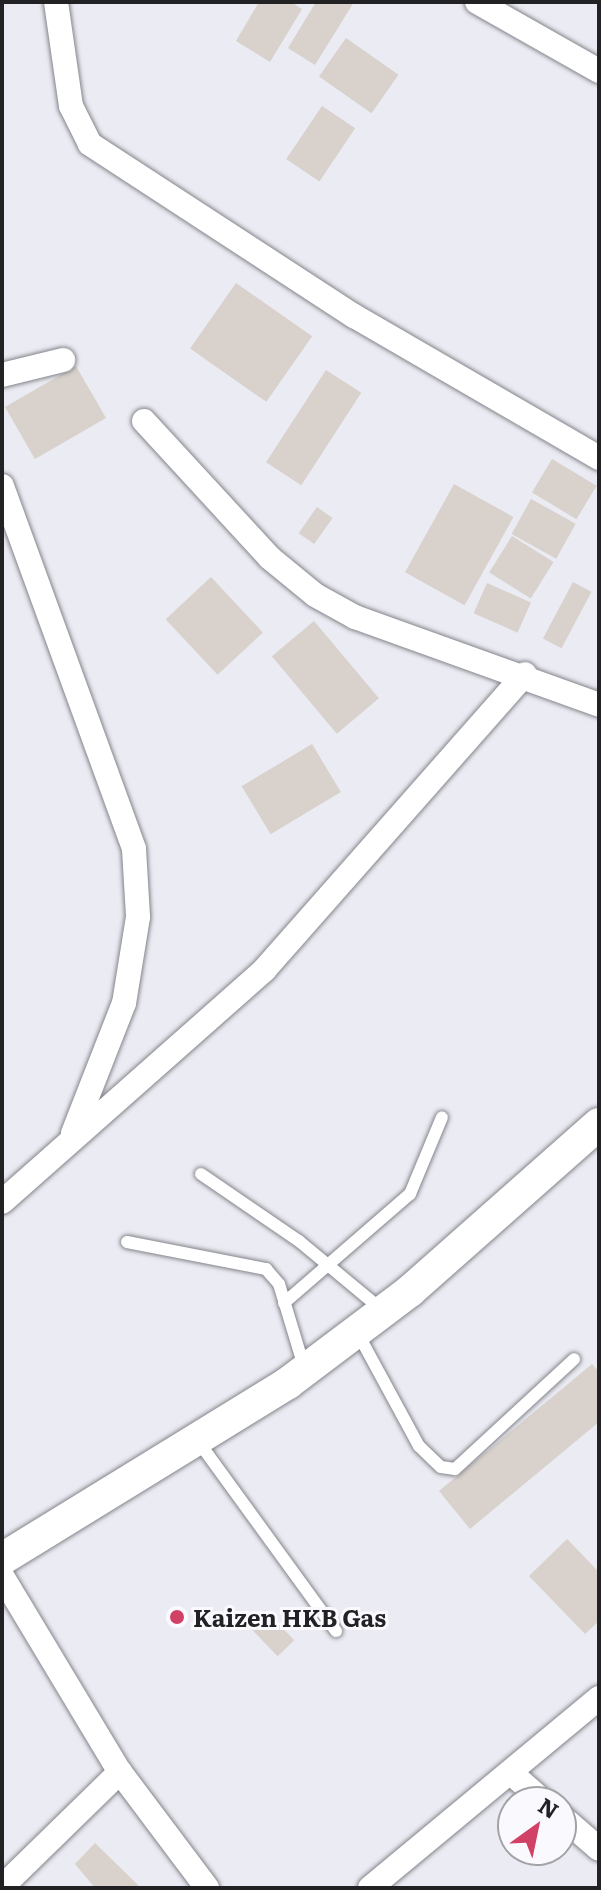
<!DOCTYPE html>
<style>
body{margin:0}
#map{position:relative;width:601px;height:1890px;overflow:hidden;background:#ebebf3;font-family:Literata,serif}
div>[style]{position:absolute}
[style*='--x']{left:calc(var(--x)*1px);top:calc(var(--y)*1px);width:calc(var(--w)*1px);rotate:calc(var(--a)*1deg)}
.building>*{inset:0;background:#d8d1cc;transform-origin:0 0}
.roads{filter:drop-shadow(0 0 2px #84848b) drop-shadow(0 0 2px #84848b)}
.lane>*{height:12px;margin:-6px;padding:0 6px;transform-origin:6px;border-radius:6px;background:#fff}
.street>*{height:24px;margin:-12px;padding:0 12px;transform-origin:12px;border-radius:12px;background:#fff}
.secondary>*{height:32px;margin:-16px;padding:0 16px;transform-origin:16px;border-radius:16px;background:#fff}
.dots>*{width:22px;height:22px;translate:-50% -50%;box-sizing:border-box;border:4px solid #f9f9fe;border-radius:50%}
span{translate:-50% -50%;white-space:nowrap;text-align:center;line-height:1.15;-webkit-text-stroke:6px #f9f9fe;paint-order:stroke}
.poi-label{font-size:24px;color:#222225;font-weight:700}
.left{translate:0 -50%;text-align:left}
.frame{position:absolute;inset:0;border:4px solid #222225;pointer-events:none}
.north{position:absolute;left:497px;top:1786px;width:80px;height:80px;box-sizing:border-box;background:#f9f9fe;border:2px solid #a3a3a7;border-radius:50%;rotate:33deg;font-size:22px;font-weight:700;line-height:32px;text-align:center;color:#222225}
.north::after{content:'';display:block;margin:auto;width:28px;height:36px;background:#d04165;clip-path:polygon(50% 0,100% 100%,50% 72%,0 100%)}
</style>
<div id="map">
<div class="building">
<i style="clip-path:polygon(259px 2px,291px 2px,302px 9px,270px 62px,236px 41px)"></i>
<i style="clip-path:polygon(316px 2px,354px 2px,315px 65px,288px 48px)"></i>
<i style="left:346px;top:38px;width:64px;height:47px;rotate:35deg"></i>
<i style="left:322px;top:106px;width:40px;height:64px;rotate:34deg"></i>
<i style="left:236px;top:283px;width:93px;height:80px;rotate:35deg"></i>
<i style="left:76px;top:366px;width:60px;height:82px;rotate:60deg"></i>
<i style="left:326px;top:370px;width:42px;height:110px;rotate:33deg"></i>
<i style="left:552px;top:459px;width:52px;height:39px;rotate:31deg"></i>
<i style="left:454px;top:484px;width:68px;height:101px;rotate:29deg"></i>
<i style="left:531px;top:499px;width:51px;height:40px;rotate:29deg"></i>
<i style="left:317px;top:507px;width:19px;height:32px;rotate:35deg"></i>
<i style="left:512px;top:536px;width:49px;height:43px;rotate:32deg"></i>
<i style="left:211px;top:577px;width:76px;height:62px;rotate:47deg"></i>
<i style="left:573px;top:582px;width:21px;height:64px;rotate:28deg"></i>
<i style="left:487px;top:583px;width:48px;height:33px;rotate:24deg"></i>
<i style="left:314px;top:621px;width:101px;height:55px;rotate:50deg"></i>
<i style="left:312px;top:744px;width:56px;height:82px;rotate:59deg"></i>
<i style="clip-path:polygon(592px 1364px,599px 1372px,599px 1422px,470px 1529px,439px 1491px)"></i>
<i style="clip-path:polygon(567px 1539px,599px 1572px,599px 1621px,585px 1634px,529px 1576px)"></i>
<i style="left:265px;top:1610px;width:42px;height:23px;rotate:46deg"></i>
<i style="clip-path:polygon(95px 1843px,141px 1888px,95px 1888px,75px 1864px)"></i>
</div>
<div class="roads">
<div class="lane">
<i style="--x:201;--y:1174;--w:119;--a:34.4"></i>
<i style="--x:299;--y:1241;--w:107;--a:39.7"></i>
<i style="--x:127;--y:1242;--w:142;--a:11"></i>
<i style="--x:266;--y:1269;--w:20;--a:49"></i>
<i style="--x:279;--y:1284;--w:87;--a:73.2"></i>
<i style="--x:284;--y:1303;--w:167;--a:-40.9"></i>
<i style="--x:410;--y:1194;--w:83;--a:-67.4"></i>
<i style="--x:357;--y:1332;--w:130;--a:61.5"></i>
<i style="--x:419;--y:1446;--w:30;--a:44"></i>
<i style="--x:441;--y:1467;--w:14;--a:8"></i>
<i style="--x:455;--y:1469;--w:162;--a:-42.7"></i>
<i style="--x:198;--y:1441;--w:235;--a:54"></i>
</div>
<div class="street">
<i style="--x:56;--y:2;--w:105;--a:81.8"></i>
<i style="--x:71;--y:106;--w:42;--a:63.4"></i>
<i style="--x:90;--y:144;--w:315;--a:33.1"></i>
<i style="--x:354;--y:316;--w:283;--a:30.1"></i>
<i style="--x:477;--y:2;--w:140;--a:29.5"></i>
<i style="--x:2;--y:375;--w:63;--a:-13.8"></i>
<i style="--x:144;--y:421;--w:186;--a:47.4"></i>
<i style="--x:270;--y:558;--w:58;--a:39.4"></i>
<i style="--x:315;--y:595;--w:46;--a:28.8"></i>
<i style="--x:355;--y:617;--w:259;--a:19.8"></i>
<i style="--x:2;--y:486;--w:386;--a:70"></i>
<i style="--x:134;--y:849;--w:68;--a:86.6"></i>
<i style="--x:138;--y:917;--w:87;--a:99.2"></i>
<i style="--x:124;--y:1003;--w:140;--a:111.4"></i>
<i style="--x:2;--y:1202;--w:351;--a:-41.5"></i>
<i style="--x:265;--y:969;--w:393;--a:-48.6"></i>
<i style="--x:2;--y:1576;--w:229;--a:59"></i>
<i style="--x:120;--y:1772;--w:145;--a:53.1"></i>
<i style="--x:511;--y:1773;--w:44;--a:41.3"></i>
<i style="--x:561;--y:1816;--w:50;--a:41"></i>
<i style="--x:2;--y:1887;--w:165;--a:-44.3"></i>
<i style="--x:370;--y:1888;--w:298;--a:-39.7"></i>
</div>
<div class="secondary">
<i style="--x:2;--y:1559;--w:336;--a:-31.6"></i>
<i style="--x:288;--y:1383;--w:153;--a:-37"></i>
<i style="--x:410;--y:1291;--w:252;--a:-41.5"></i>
</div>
</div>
<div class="dots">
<i style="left:177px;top:1617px;background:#d04165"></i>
</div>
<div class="poi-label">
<span class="left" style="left:193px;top:1617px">Kaizen HKB Gas</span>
</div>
<div class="frame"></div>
<div class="north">N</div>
</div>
